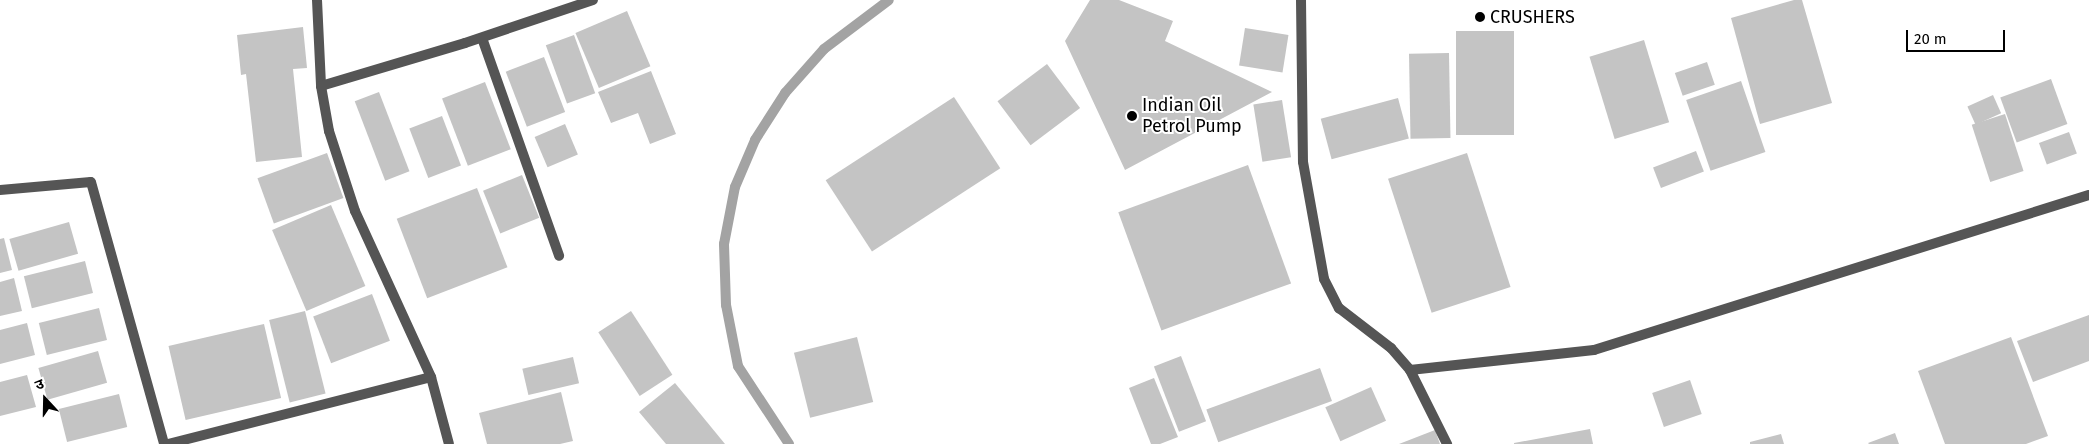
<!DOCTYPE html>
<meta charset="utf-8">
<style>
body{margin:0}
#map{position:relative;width:2089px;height:444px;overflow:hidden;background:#fff;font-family:"Fira Sans","Noto Sans Devanagari",sans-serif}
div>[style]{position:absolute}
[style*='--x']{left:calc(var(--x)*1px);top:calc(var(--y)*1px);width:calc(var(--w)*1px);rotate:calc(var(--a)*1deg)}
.stream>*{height:10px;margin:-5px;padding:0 5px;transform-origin:5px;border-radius:5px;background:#a3a3a3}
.building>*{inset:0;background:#c4c4c4;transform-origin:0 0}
.street>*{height:10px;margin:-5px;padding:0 5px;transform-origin:5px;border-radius:5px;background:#555}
.dots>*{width:14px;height:14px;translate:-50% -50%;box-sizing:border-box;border:2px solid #fff;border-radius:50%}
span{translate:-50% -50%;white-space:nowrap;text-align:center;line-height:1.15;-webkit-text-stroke:4px #fff;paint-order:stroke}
.poi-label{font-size:18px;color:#000}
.left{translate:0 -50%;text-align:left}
.north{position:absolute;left:20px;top:374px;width:50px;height:50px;-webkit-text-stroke:4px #fff;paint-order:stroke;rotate:339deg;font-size:14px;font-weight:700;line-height:20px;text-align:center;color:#000}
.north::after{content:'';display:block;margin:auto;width:18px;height:22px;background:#000;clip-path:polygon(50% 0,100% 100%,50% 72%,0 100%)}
.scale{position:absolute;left:1906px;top:30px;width:99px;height:22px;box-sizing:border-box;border:2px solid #000;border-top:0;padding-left:6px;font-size:15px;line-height:18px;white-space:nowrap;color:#000;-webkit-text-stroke:4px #fff;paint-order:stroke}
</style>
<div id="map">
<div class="stream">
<i style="--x:789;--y:444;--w:93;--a:-123.2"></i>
<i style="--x:738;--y:366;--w:62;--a:-101.1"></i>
<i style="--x:726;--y:305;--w:61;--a:-91.9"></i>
<i style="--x:724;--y:244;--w:58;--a:-79.1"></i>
<i style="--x:735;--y:187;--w:51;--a:-66.9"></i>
<i style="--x:755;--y:140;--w:56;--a:-57.4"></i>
<i style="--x:785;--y:93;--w:59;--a:-48.4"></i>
<i style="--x:824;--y:49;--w:81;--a:-37"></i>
</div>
<div class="building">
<i style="clip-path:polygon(1090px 0,1119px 0,1173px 21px,1165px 41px,1272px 92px,1125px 170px,1065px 41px)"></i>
<i style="clip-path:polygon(1794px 0,1802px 0,1832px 103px,1760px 124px,1731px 18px)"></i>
<i style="left:627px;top:11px;width:60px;height:56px;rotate:67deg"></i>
<i style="clip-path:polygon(303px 27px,307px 68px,293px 69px,302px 157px,256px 162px,246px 74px,241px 75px,237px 35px)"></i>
<i style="left:1245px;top:28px;width:44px;height:38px;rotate:9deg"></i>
<i style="left:1456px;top:31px;width:58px;height:104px"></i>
<i style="left:574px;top:35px;width:62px;height:30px;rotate:70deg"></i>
<i style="left:1644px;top:40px;width:86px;height:57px;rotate:73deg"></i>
<i style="left:1449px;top:53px;width:85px;height:40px;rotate:89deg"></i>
<i style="left:544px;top:57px;width:59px;height:41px;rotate:69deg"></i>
<i style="left:1707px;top:62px;width:24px;height:34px;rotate:71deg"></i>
<i style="left:1047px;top:64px;width:55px;height:62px;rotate:53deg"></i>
<i style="clip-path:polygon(651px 71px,676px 134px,650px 144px,638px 113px,611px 123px,598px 92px)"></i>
<i style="left:2051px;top:79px;width:48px;height:54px;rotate:70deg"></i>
<i style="left:1741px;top:81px;width:75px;height:58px;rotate:71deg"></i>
<i style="left:485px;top:82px;width:72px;height:46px;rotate:69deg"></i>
<i style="left:379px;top:92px;width:85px;height:26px;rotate:69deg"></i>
<i style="left:1993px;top:95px;width:20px;height:28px;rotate:66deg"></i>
<i style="left:954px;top:97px;width:85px;height:153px;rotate:57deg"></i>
<i style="left:1398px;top:98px;width:42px;height:80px;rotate:75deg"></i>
<i style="left:1282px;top:100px;width:58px;height:29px;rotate:81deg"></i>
<i style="left:2005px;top:114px;width:60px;height:35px;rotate:72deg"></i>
<i style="left:442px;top:116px;width:53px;height:35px;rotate:69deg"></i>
<i style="left:565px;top:124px;width:33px;height:33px;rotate:67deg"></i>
<i style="left:2069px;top:132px;width:23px;height:32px;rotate:70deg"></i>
<i style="left:1696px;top:151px;width:22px;height:46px;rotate:69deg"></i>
<i style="left:327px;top:153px;width:48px;height:74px;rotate:70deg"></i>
<i style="left:1467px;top:153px;width:141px;height:83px;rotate:72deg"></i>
<i style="left:1248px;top:165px;width:126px;height:138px;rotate:70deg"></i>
<i style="left:522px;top:175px;width:46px;height:42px;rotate:68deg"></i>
<i style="left:477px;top:188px;width:85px;height:86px;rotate:69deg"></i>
<i style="left:331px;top:205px;width:88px;height:64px;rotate:67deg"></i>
<i style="left:69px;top:222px;width:33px;height:62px;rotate:74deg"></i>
<i style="clip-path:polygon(4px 238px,12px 270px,0 273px,0 239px)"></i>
<i style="left:85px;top:261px;width:33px;height:63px;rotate:76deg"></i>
<i style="clip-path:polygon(14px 278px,22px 311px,0 316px,0 282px)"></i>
<i style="left:372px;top:294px;width:50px;height:63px;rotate:69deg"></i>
<i style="left:99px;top:308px;width:33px;height:62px;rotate:76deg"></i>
<i style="left:305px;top:311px;width:85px;height:37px;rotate:76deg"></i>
<i style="left:631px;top:311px;width:76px;height:39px;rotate:57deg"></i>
<i style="clip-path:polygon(2089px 315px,2089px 361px,2033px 382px,2017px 341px)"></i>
<i style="clip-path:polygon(27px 323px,35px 355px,0 364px,0 330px)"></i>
<i style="left:264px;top:324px;width:76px;height:98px;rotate:77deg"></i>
<i style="left:857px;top:337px;width:67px;height:65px;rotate:76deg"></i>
<i style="clip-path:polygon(2011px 337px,2048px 436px,2026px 444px,1945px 444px,1918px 371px)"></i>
<i style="left:98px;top:351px;width:33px;height:62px;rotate:74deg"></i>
<i style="left:1181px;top:356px;width:70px;height:29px;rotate:69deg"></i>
<i style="left:573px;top:357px;width:27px;height:52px;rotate:77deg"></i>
<i style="left:1320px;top:368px;width:35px;height:121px;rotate:70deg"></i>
<i style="clip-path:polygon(27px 375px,36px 407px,0 416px,0 382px)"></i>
<i style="clip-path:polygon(1154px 378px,1178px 437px,1160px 444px,1151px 444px,1129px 388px)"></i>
<i style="left:1690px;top:380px;width:36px;height:40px;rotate:71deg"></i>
<i style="clip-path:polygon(675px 383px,725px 444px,666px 444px,639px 412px)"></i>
<i style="left:1371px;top:387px;width:37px;height:50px;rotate:66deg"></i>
<i style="clip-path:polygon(561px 392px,573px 441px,560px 444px,487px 444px,479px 413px)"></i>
<i style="left:119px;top:394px;width:34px;height:62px;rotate:76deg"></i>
<i style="clip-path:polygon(1590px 429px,1593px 444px,1514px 444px,1514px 443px)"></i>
<i style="clip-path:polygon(1435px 430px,1440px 444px,1399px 444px)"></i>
<i style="clip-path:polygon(1895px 433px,1899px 444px,1869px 444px,1868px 443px)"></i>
<i style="clip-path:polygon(1781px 434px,1784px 444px,1750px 444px,1750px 442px)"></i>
</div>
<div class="street">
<i style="--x:317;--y:0;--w:86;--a:87.3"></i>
<i style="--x:321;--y:86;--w:46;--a:79.9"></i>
<i style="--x:329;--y:131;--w:84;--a:72"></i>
<i style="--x:355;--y:211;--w:183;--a:65.4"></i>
<i style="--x:431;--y:377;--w:69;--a:75"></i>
<i style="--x:1301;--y:0;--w:162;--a:89.3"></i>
<i style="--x:1303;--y:162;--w:119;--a:79.8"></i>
<i style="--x:1324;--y:279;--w:33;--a:63"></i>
<i style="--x:1339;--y:308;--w:66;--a:37.6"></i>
<i style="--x:1391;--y:348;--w:29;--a:49"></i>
<i style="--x:1410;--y:370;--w:83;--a:63.4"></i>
<i style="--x:482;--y:38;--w:231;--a:70.5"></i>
<i style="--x:321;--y:86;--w:150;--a:-16.6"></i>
<i style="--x:465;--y:43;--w:135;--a:-18.6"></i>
<i style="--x:0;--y:190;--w:91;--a:-5"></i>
<i style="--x:91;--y:182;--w:272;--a:74.4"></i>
<i style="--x:1410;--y:370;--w:185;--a:-6.2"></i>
<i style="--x:1594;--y:350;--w:519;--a:-17.39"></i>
<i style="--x:168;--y:444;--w:271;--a:-14.3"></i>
</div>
<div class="dots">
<i style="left:1480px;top:17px;background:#000"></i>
<i style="left:1132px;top:116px;background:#000"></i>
</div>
<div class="poi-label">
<span class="left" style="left:1490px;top:17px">CRUSHERS</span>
<span class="left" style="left:1142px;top:116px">Indian Oil<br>Petrol Pump</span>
</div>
<div class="north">उ</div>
<div class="scale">20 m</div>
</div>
